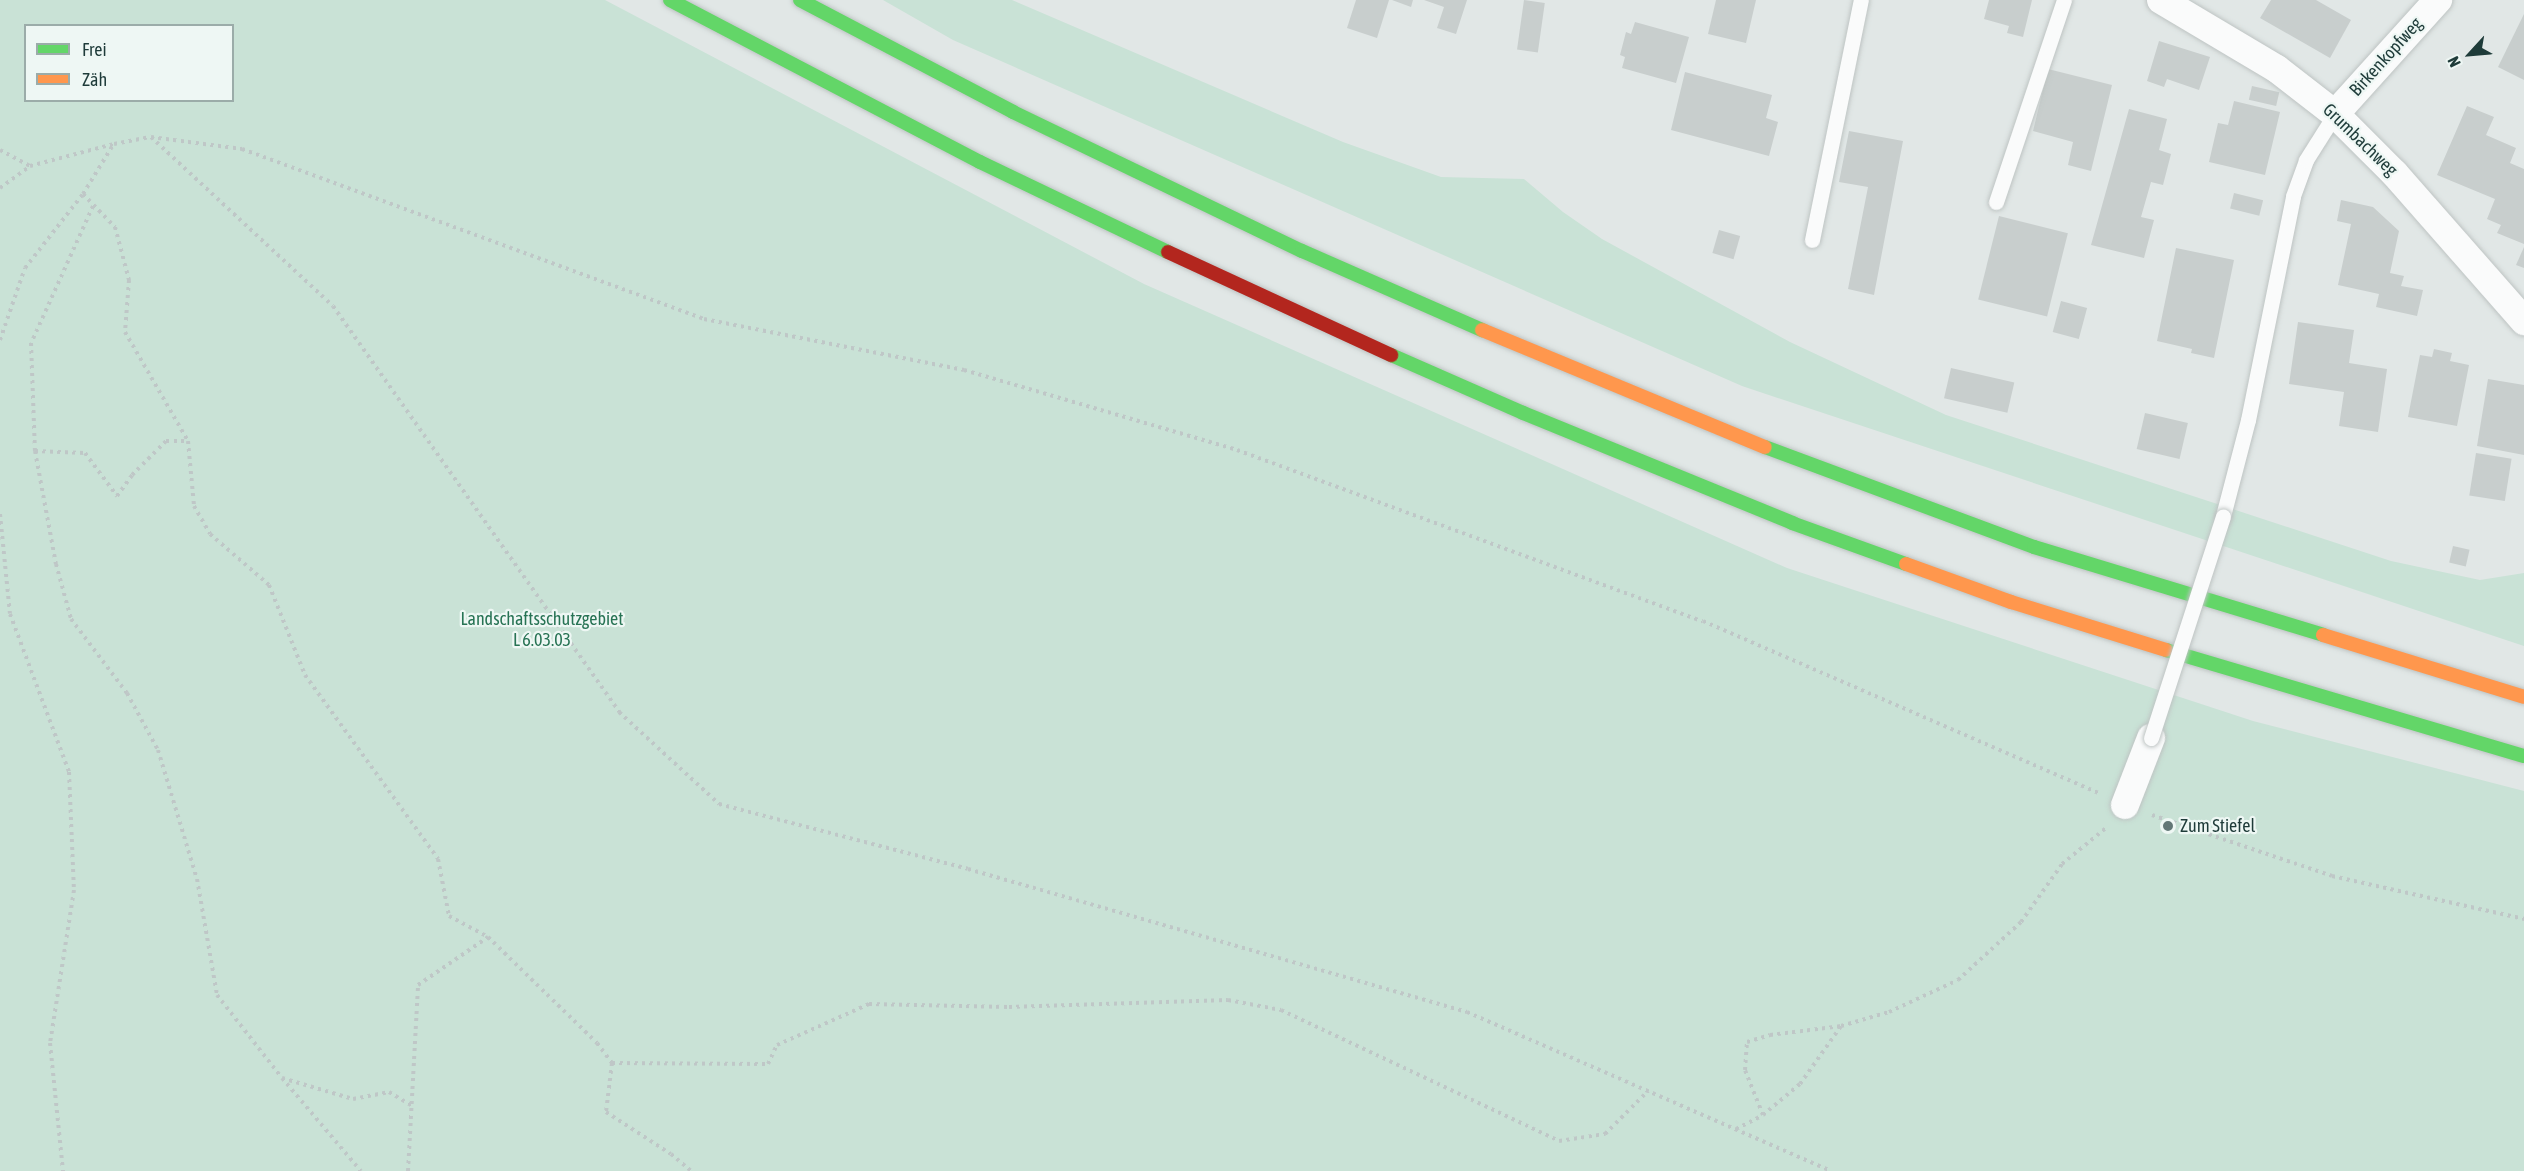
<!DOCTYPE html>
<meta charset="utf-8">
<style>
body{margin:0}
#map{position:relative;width:2524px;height:1171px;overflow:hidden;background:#e1e7e6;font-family:"Asap Condensed",sans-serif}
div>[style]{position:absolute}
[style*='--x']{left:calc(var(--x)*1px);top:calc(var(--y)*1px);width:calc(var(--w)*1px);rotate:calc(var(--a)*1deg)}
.green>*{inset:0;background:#c9e2d6}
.building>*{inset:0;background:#c8cecd;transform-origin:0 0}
.path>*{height:4px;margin-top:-2px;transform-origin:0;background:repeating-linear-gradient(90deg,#bfc7c7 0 3px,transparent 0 7.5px)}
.roads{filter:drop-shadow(0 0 2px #bec4c3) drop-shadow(0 0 2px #bec4c3)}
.lane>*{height:15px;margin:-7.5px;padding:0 7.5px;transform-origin:7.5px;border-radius:7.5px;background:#fafbfb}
.street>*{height:28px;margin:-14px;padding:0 14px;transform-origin:14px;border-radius:14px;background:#fafbfb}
.fast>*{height:14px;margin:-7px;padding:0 7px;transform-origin:7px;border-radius:7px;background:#63d668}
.slow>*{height:14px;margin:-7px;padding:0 7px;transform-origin:7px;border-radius:7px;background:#ff974d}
.jam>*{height:14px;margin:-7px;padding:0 7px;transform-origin:7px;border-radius:7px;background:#b3261e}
.bridges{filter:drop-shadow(0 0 2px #bec4c3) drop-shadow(0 0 2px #bec4c3)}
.lane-bridge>*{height:15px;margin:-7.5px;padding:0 7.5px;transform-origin:7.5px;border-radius:7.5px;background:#fafbfb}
.dots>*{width:16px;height:16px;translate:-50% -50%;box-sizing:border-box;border:3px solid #eef7f4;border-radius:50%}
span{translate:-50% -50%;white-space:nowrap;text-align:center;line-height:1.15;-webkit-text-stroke:4.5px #eef7f4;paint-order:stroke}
.street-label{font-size:18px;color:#1e3b39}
.park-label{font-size:18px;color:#277354}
.poi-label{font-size:18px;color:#1e3b39}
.left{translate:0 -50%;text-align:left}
.legend{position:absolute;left:24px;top:24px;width:210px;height:78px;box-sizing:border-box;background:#eef7f4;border:2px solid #9baca9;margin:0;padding:8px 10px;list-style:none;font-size:18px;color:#1e3b39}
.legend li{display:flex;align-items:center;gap:12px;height:30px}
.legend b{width:30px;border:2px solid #9baca9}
.north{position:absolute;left:2440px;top:24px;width:60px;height:60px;-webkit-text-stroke:4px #eef7f4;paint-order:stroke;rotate:244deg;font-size:16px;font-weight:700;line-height:24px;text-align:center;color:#1e3b39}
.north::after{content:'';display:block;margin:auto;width:21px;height:27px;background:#1e3b39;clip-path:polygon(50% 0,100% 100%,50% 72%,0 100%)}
</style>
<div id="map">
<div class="green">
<i style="clip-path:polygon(evenodd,0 0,605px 0,1144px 284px,1787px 568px,2253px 721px,2524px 791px,2524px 1171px,0 1171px,0 0,26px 26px,232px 26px,232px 100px,26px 100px,26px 26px)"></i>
<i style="clip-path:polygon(883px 0,1012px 0,1343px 142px,1441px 177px,1524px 179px,1563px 212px,1602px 239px,1790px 342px,1946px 415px,2391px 561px,2480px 580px,2524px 573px,2524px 646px,1742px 386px,953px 40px)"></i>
</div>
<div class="building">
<i style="clip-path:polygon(1356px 0,1389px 0,1377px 38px,1347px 28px)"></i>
<i style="clip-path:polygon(1392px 0,1413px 0,1411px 7px)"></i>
<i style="clip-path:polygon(1424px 0,1467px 0,1456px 34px,1437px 28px,1444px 7px)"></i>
<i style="left:1524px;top:0;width:21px;height:50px;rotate:8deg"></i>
<i style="clip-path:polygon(1716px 0,1756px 0,1746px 43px,1708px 34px)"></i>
<i style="clip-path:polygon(1989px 0,2032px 0,2023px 37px,2007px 33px,2009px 26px,1984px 19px)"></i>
<i style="clip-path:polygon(2271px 0,2316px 0,2351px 20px,2330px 58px,2260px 18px)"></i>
<i style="clip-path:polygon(2524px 14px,2524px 80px,2498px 67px)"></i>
<i style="clip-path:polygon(1635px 22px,1689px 37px,1676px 83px,1622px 68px,1625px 57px,1620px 55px,1626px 32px,1631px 34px)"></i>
<i style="clip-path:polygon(2159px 41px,2210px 57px,2199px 90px,2167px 79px,2164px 87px,2147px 81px)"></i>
<i style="clip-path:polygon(2048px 69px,2112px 85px,2091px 171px,2068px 165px,2073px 142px,2033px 131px)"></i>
<i style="clip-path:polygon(1685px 72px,1772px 95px,1766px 118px,1778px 122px,1769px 156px,1671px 130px)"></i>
<i style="left:2252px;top:86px;width:28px;height:14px;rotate:13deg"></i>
<i style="clip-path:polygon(2234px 101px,2280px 112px,2265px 175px,2209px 162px,2218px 123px,2228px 125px)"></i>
<i style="clip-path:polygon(2467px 106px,2494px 117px,2486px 135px,2516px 148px,2510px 163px,2524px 169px,2524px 244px,2497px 233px,2501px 225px,2487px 219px,2495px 199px,2437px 175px)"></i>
<i style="clip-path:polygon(2129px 109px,2167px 119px,2159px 150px,2171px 154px,2163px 185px,2151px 182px,2141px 217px,2154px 220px,2144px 258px,2091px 245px)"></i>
<i style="clip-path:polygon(1849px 131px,1903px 141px,1874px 295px,1848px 289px,1868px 187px,1839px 182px)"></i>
<i style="left:2234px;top:193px;width:30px;height:16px;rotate:14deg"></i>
<i style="clip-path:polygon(2341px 200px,2373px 207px,2399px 231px,2390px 273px,2404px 276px,2401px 286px,2423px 290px,2417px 316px,2376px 307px,2379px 294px,2338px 285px,2351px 224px,2337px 221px)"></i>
<i style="left:1999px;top:216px;width:71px;height:86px;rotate:14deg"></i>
<i style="left:1719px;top:230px;width:22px;height:24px;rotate:16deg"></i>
<i style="clip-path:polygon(2524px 247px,2524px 268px,2516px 265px)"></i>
<i style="clip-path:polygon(2176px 248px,2234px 260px,2214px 358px,2191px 353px,2192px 349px,2157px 341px)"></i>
<i style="left:2061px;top:301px;width:27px;height:32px;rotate:15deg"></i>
<i style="clip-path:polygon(2298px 322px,2354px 330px,2349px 363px,2387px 369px,2378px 432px,2339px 426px,2344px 392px,2289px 384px)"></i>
<i style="clip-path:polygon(2434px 349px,2452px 353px,2450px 361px,2469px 365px,2457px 426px,2408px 417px,2420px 355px,2432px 357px)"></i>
<i style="left:1951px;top:368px;width:65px;height:31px;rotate:13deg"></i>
<i style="clip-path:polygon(2488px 379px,2524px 385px,2524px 455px,2477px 446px)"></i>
<i style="left:2145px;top:413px;width:44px;height:37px;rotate:13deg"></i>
<i style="left:2476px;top:453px;width:36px;height:43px;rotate:9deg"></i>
<i style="left:2453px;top:546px;width:17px;height:17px;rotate:13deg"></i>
</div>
<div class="path">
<i style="--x:151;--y:137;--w:248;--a:42.9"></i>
<i style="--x:333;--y:306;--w:497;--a:54.8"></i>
<i style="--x:619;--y:712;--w:136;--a:42.6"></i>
<i style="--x:719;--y:804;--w:257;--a:14.6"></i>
<i style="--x:968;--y:869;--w:519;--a:15.99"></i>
<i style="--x:1467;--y:1012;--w:397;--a:23.6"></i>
<i style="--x:0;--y:150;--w:34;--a:28"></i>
<i style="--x:0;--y:188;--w:37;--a:-36"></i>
<i style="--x:30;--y:166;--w:87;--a:-14.7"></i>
<i style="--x:114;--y:144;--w:38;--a:-11"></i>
<i style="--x:151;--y:137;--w:92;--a:7.5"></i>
<i style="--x:242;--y:149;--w:492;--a:20.2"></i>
<i style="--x:704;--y:319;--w:265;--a:11.1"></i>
<i style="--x:964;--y:370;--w:284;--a:16.3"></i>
<i style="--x:1237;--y:450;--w:496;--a:20.2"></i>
<i style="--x:1703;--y:621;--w:431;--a:23.5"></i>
<i style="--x:83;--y:194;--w:46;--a:45.9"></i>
<i style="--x:115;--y:227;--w:55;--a:75.2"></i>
<i style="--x:129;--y:280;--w:52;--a:94.4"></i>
<i style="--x:125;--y:332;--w:126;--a:60"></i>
<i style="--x:188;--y:441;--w:65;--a:84.7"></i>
<i style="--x:194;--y:506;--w:32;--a:60"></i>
<i style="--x:210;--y:534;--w:78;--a:40.8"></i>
<i style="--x:269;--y:585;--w:97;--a:68.2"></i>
<i style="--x:305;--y:675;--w:227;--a:54.1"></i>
<i style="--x:438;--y:859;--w:58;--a:79.1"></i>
<i style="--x:449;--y:916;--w:44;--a:28.3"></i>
<i style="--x:488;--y:937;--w:152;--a:44.2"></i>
<i style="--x:597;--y:1043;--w:25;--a:53"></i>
<i style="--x:612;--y:1063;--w:156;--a:0.4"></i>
<i style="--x:768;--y:1064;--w:21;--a:-65"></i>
<i style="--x:777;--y:1045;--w:101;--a:-24"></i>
<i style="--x:869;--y:1004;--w:140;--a:1.2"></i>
<i style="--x:1009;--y:1007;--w:219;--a:-1.8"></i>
<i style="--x:1228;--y:1000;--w:54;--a:10.7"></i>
<i style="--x:1281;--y:1010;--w:307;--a:25.2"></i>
<i style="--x:1559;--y:1141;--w:47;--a:-8.7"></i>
<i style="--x:1605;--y:1134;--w:61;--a:-45"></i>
<i style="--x:93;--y:206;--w:150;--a:114.3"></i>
<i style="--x:31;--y:343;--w:108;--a:87.9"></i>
<i style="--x:35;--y:451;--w:115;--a:79.5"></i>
<i style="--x:56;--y:564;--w:57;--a:74.7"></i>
<i style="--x:71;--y:619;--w:93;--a:52.9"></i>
<i style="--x:127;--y:693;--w:65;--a:61.5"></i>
<i style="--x:158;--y:750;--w:135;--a:73.2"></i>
<i style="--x:197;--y:879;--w:118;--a:80.2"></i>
<i style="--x:217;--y:995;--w:105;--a:51.9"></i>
<i style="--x:282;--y:1078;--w:122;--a:49.7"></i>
<i style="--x:0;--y:340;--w:76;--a:-70.9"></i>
<i style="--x:25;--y:268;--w:94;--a:-51.9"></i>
<i style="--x:83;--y:194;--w:57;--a:-58.5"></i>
<i style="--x:35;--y:451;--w:50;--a:2.3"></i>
<i style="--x:85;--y:453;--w:54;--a:53.3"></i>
<i style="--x:117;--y:496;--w:26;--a:-54"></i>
<i style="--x:132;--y:475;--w:48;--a:-45"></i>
<i style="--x:166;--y:441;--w:21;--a:0"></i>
<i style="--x:0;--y:514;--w:100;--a:84.3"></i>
<i style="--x:10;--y:614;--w:169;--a:69.5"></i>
<i style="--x:69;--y:772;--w:118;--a:87.6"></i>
<i style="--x:74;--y:890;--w:155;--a:98.9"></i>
<i style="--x:50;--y:1043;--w:129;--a:84.2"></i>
<i style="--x:2152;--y:815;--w:190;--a:18.7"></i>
<i style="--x:2332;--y:876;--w:197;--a:12.6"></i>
<i style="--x:612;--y:1063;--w:49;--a:97"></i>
<i style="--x:606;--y:1112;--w:77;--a:32.9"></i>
<i style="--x:671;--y:1154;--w:26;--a:40"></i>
<i style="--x:282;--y:1078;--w:74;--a:16.5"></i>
<i style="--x:353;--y:1099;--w:37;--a:-11"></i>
<i style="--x:389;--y:1092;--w:27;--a:31"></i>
<i style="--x:1763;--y:1115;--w:48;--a:-40"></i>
<i style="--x:1800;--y:1084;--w:71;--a:-54.7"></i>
<i style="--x:1736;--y:1129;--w:30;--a:-27"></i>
<i style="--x:1763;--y:1115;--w:48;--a:-111.8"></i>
<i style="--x:1745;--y:1070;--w:28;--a:-86"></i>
<i style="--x:1747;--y:1042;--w:24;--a:-17"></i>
<i style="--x:1770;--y:1035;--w:72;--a:-7.2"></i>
<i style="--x:1841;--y:1026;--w:50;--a:-16.3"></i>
<i style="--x:1889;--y:1012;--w:76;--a:-24.9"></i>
<i style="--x:1958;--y:980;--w:86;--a:-42.6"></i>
<i style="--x:2021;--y:922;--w:71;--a:-54.7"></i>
<i style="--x:2062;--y:864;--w:58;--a:-39.4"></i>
<i style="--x:408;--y:1171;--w:186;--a:-86.9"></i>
<i style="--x:418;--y:985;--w:85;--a:-34.4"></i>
</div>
<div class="roads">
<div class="lane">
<i style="--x:1996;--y:202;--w:213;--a:-71.4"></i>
<i style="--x:1812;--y:240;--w:245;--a:-78.5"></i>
<i style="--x:2223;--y:516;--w:99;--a:-75.4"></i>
<i style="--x:2248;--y:420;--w:228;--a:-78.6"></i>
<i style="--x:2293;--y:196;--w:38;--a:-70"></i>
<i style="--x:2306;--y:160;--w:54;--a:-57.8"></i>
</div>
<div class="street">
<i style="--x:2161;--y:0;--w:135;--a:30.7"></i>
<i style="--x:2277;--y:69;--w:73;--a:37.8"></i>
<i style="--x:2335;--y:114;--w:85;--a:45"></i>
<i style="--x:2395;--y:174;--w:196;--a:48.7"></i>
<i style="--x:2335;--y:114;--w:154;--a:-47.9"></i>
<i style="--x:2125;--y:805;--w:72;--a:-68.8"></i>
</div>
<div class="fast">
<i style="--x:670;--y:0;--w:350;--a:27.6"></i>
<i style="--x:980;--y:162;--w:208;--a:25.6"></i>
<i style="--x:800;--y:0;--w:241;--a:27.7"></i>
<i style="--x:1013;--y:112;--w:321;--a:25.7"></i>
<i style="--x:1302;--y:251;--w:197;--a:23.7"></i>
<i style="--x:1391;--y:355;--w:144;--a:23.7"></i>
<i style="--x:1523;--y:413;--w:291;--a:22.2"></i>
<i style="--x:1792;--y:523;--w:121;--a:19.8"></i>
<i style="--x:1765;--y:447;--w:287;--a:20.4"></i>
<i style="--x:2034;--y:547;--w:302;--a:16.9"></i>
<i style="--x:2166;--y:650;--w:373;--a:16.5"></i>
</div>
<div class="slow">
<i style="--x:1482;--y:330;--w:306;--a:22.5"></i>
<i style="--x:1906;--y:564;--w:112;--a:19.9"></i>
<i style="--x:2011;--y:602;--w:162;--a:17.2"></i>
<i style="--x:2323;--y:635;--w:210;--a:17.1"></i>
</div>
<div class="jam">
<i style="--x:1168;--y:252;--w:246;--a:24.8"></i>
</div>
</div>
<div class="bridges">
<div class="lane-bridge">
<i style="--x:2151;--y:738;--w:233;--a:-72"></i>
</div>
</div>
<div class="dots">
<i style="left:2168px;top:826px;background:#627776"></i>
</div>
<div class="street-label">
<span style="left:2386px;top:57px;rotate:-48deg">Birkenkopfweg</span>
<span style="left:2360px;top:140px;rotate:44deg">Grumbachweg</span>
</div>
<div class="park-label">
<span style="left:542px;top:630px">Landschaftsschutzgebiet<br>L 6.03.03</span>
</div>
<div class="poi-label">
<span class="left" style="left:2180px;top:826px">Zum Stiefel</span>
</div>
<ul class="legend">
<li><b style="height:8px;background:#63d668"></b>Frei</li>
<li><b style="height:8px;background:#ff974d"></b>Zäh</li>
</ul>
<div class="north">N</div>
</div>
